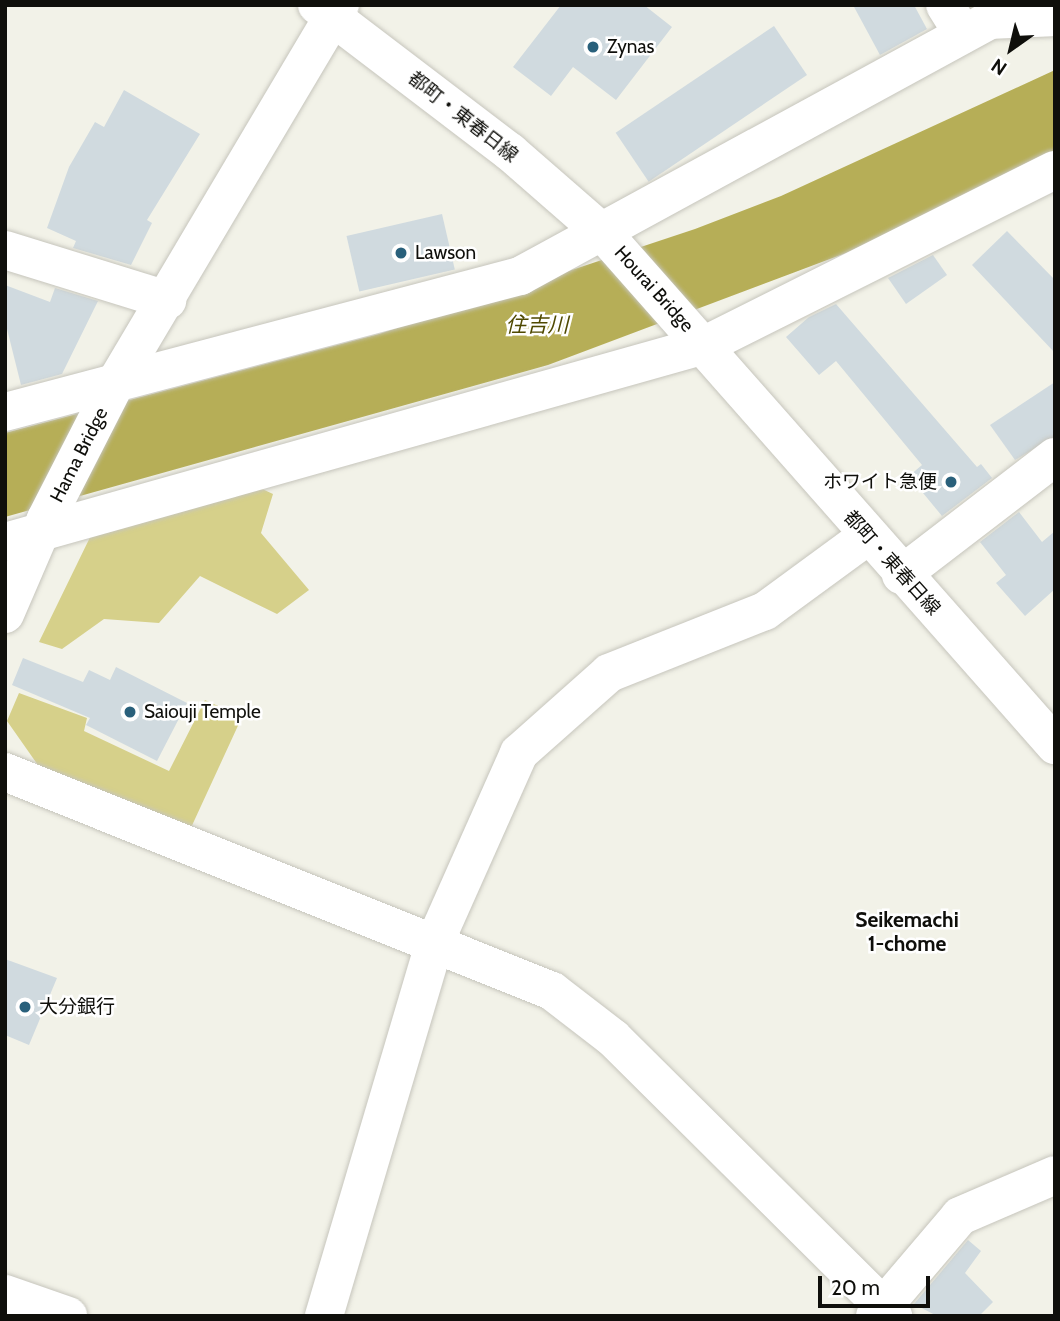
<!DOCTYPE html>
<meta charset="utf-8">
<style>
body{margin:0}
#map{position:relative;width:1060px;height:1321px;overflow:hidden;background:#f2f2e8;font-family:Cabin,"Noto Sans JP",sans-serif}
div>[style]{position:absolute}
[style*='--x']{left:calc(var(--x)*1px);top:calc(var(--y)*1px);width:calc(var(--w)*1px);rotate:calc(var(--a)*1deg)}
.green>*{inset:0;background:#d6d08a}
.water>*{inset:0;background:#b6ae57}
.building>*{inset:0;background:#d0dadf;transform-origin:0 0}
.roads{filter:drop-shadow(0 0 2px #c6c5bc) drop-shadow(0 0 2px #c6c5bc)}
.minor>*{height:38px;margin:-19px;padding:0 19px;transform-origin:19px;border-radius:19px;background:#fff}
.dots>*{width:19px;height:19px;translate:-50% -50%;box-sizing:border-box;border:4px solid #fff;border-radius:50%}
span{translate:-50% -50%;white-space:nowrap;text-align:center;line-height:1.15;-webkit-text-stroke:5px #fff;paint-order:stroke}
.poi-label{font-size:19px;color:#0f0f0b}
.left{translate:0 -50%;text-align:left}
.right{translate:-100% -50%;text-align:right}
.street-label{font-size:19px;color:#0f0f0b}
.water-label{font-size:21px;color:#4f4901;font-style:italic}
.neighbourhood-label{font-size:21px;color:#0f0f0b;font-weight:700}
.frame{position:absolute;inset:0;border:7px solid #0f0f0b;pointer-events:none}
.north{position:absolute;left:976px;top:14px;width:70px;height:70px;-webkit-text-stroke:5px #fff;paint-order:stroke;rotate:214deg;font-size:19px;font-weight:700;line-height:28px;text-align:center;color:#0f0f0b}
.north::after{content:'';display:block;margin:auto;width:24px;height:32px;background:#0f0f0b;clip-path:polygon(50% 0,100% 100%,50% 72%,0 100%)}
.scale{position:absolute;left:818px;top:1276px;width:112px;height:32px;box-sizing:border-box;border:4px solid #0f0f0b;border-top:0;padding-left:9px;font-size:21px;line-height:24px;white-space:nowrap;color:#0f0f0b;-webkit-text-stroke:5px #fff;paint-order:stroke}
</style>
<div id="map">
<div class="green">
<i style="clip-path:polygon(249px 483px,273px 494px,261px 533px,309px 590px,277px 614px,200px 576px,159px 623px,104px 619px,62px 649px,39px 642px,96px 525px)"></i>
<i style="clip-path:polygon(19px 693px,87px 718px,84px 731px,169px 771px,205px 700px,242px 717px,189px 832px,54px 788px,7px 721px)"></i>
</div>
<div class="water">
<i style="clip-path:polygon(1055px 70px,1055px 156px,846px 253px,548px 365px,5px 517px,5px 433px,379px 334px,695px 229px,781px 196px)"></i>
</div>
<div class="building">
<i style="clip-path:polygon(561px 5px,644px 5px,672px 27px,616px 100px,573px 67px,551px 96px,513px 67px)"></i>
<i style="clip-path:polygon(853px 5px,914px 5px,927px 29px,880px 55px)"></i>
<i style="left:774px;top:26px;width:59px;height:191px;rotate:56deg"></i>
<i style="clip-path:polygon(124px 90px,200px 134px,147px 220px,152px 223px,131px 265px,73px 248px,76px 241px,47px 228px,69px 167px,95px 122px,104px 127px)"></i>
<i style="left:442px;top:214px;width:57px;height:98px;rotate:77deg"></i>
<i style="clip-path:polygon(1007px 231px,1055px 280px,1055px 353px,972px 265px)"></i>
<i style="clip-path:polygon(933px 255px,947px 275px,906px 304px,888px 278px)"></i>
<i style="clip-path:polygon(5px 285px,50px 302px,55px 288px,98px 301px,62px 374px,21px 385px,5px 321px)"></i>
<i style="clip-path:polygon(836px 304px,977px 467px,981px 464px,992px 478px,942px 516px,909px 476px,922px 465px,836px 361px,819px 375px,786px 337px,809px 317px)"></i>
<i style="clip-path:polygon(1055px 382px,1055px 436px,1015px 460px,990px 425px)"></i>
<i style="clip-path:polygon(1019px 512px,1042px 542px,1055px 531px,1055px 589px,1025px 616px,996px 583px,1006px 575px,980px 542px)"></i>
<i style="clip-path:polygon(23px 658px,83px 682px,89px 670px,110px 680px,116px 667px,187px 703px,157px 761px,86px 725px,90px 718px,12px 685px)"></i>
<i style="clip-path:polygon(5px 959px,57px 978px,29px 1045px,5px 1035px)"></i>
<i style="clip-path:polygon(968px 1240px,981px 1251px,965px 1273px,993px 1302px,979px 1316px,937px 1316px,914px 1304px)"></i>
</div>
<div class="roads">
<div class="minor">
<i style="--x:317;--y:5;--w:243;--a:37.3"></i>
<i style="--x:510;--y:152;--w:125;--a:41.1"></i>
<i style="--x:604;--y:234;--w:682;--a:48.57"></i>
<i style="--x:945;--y:5;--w:34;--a:58"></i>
<i style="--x:5;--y:250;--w:170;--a:17.2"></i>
<i style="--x:5;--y:412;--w:533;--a:-14.79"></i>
<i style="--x:520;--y:276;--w:535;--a:-28.58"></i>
<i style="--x:990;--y:20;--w:65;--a:-2.6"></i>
<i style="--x:5;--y:542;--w:727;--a:-15.72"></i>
<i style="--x:705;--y:345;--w:391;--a:-26.6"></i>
<i style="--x:901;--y:575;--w:194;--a:-37.5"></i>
<i style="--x:5;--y:614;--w:103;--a:-66.7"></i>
<i style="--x:46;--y:519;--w:154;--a:-62.9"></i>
<i style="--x:116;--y:382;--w:439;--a:-59.3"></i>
<i style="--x:5;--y:772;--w:589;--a:21.82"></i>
<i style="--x:552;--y:991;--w:77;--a:37.6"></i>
<i style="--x:613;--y:1038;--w:395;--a:44.8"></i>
<i style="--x:5;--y:1294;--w:67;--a:19.2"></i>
<i style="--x:324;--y:1316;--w:388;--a:-73.5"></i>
<i style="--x:434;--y:944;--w:209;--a:-66"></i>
<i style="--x:519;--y:753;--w:120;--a:-41.6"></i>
<i style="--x:609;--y:673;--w:168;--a:-21.7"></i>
<i style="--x:765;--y:611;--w:125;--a:-36.2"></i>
<i style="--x:875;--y:1316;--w:131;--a:-49.6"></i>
<i style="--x:960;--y:1216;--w:103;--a:-23.3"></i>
</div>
</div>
<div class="dots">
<i style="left:593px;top:47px;background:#29607b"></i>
<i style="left:401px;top:253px;background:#29607b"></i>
<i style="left:951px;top:482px;background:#29607b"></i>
<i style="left:130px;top:712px;background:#29607b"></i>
<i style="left:25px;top:1007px;background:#29607b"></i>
</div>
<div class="poi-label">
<span class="left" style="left:607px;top:47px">Zynas</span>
<span class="left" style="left:415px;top:253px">Lawson</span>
<span class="right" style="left:937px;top:482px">ホワイト急便</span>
<span class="left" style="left:144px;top:712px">Saiouji Temple</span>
<span class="left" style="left:39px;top:1007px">大分銀行</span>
</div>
<div class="street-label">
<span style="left:463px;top:117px;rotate:38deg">都町・東春日線</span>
<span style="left:654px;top:289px;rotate:48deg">Hourai Bridge</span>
<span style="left:79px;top:455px;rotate:-63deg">Hama Bridge</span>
<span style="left:892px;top:563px;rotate:48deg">都町・東春日線</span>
</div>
<div class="water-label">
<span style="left:537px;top:325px">住吉川</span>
</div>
<div class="neighbourhood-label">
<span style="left:907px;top:932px">Seikemachi<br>1-chome</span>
</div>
<div class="frame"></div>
<div class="north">N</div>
<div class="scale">20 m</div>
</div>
